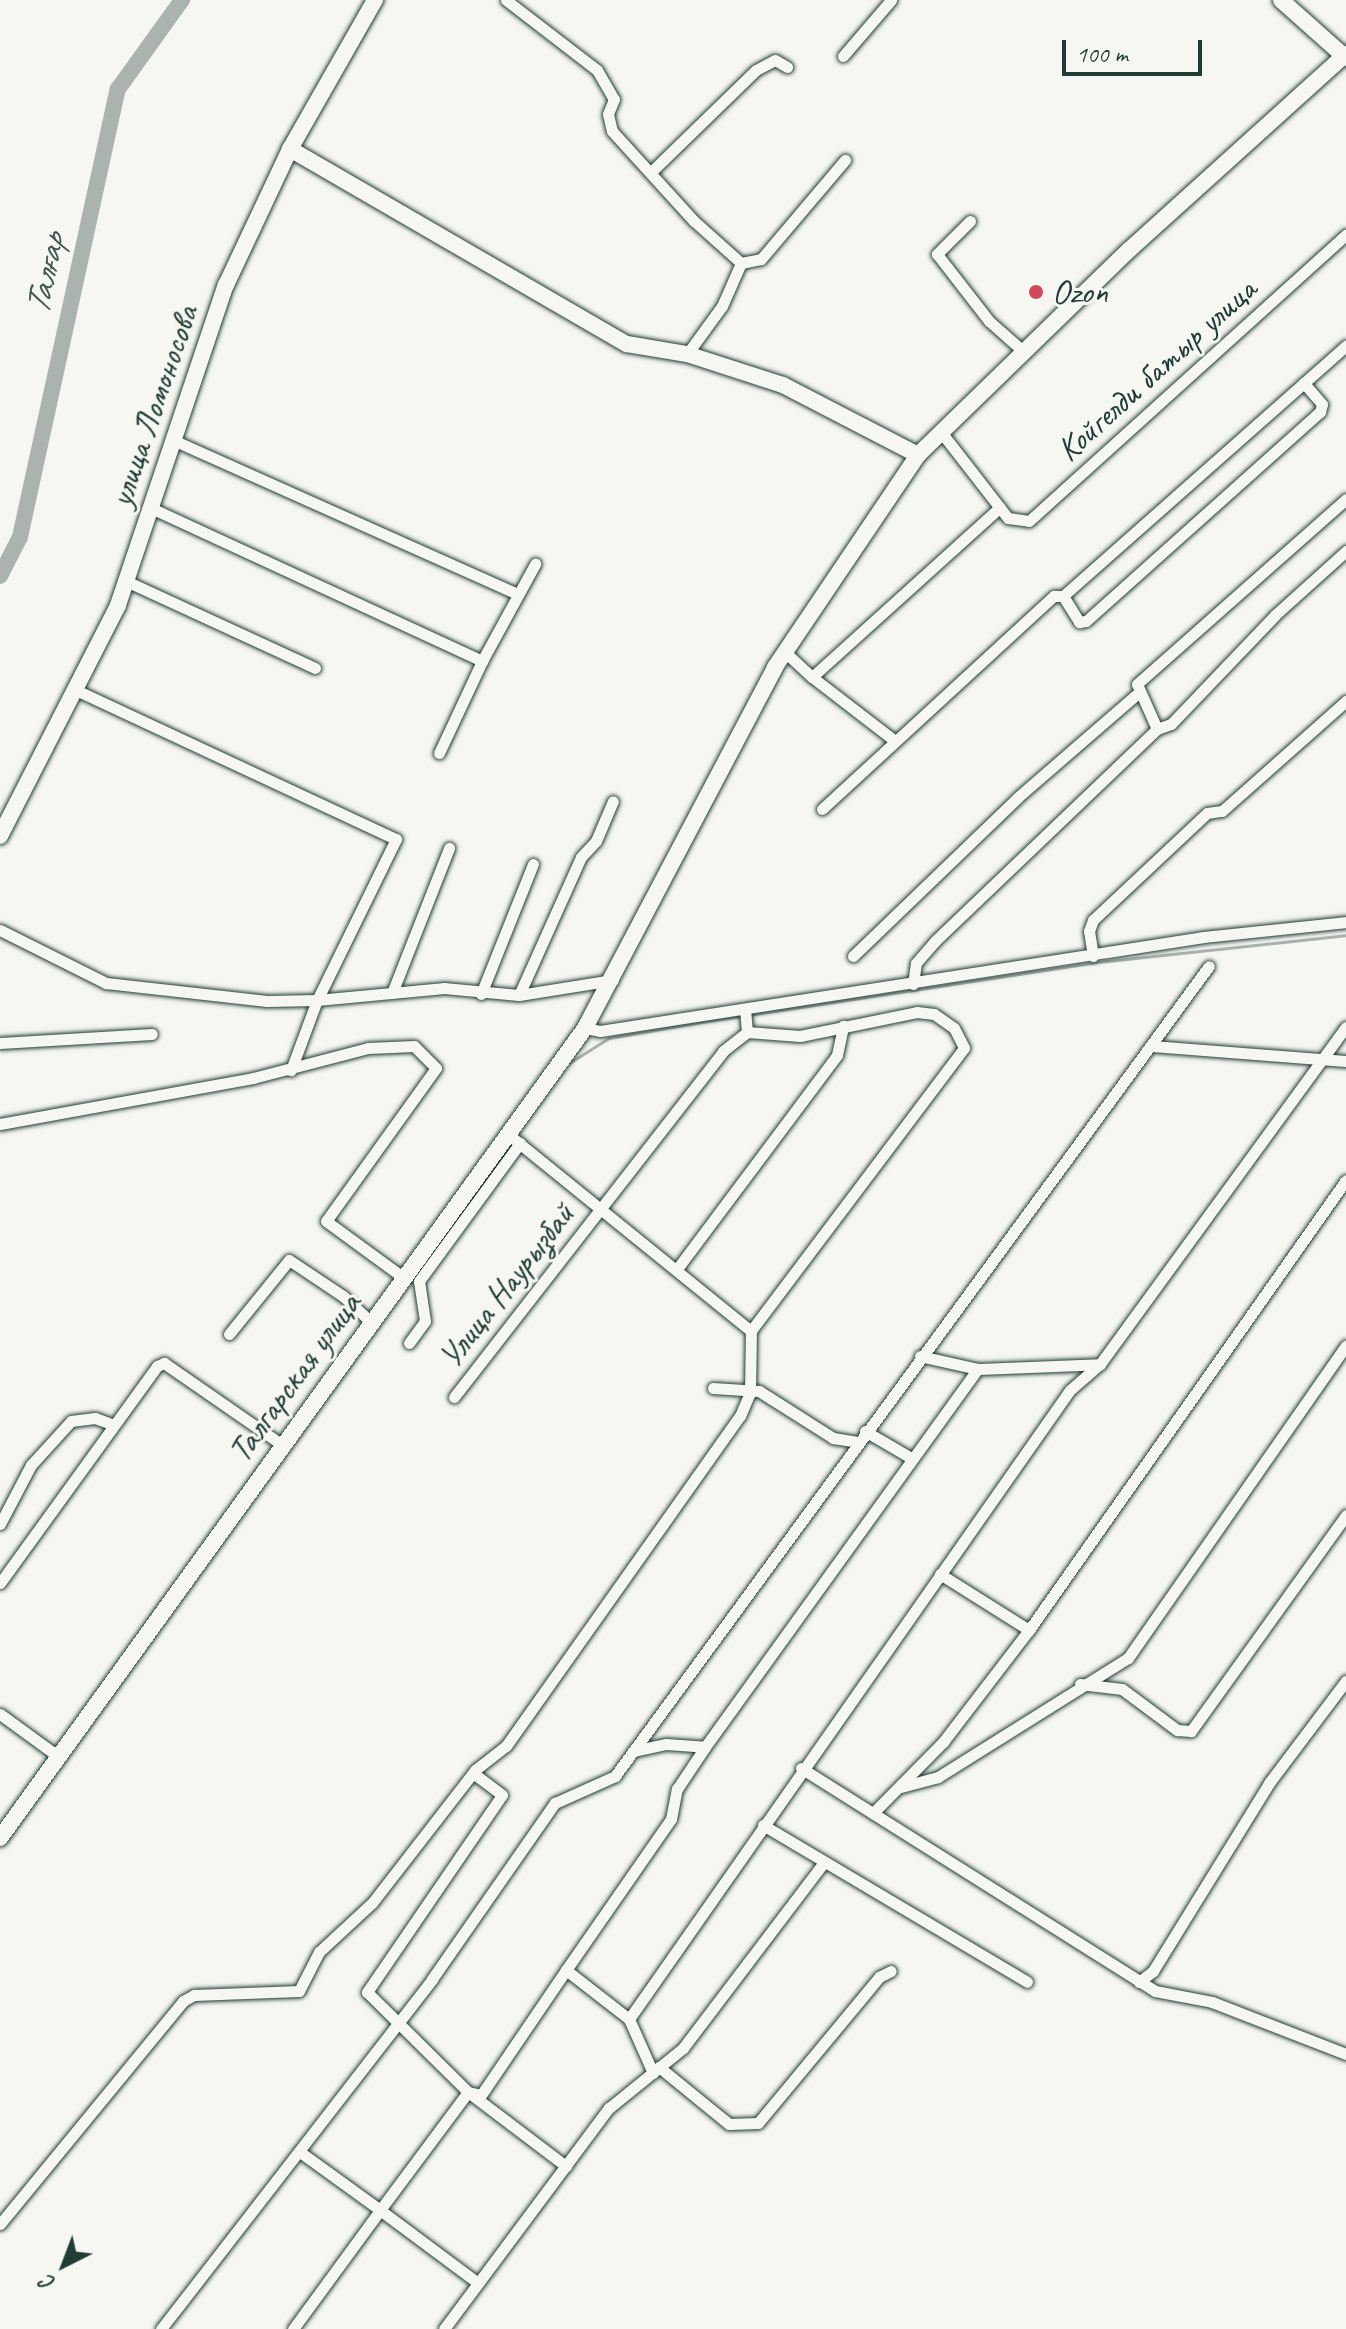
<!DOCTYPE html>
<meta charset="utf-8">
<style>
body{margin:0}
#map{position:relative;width:1346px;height:2329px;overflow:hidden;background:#f6f6f2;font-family:Caveat,sans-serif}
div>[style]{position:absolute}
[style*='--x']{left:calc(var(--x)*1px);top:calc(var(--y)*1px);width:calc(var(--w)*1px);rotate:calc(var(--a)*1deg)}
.stream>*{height:3px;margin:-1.5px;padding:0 1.5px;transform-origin:1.5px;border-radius:1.5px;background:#aab3ae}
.river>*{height:16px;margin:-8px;padding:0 8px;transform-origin:8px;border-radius:8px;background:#aab3ae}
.roads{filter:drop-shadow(0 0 2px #1f3d34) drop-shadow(0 0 2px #1f3d34)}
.street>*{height:11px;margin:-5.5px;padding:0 5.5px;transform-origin:5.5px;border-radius:5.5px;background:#f6f6f2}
.secondary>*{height:16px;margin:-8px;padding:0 8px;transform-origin:8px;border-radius:8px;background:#f6f6f2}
.primary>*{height:16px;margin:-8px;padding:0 8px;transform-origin:8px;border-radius:8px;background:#f6f6f2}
.dots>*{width:22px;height:22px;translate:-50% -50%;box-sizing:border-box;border:4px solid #f6f6f2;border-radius:50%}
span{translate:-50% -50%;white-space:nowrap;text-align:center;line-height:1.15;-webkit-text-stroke:6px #f6f6f2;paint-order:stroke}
.poi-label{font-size:34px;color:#1f3d34}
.left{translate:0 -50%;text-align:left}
.street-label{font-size:34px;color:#1f3d34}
.water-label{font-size:36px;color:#425a52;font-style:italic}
.north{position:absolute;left:24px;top:2225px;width:80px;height:80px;-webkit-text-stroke:6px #f6f6f2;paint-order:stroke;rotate:222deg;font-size:22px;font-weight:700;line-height:32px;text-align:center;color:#1f3d34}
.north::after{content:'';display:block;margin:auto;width:28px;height:36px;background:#1f3d34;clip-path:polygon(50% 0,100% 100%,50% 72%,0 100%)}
.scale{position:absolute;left:1062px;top:40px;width:140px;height:36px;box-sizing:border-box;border:4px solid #1f3d34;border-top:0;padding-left:10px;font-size:24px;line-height:28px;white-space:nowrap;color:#1f3d34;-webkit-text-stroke:6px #f6f6f2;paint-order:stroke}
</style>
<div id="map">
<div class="stream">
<i style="--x:569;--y:1063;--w:47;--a:-32"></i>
<i style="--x:609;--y:1038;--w:94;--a:-9.8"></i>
<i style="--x:702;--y:1022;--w:402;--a:-8.6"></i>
<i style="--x:1099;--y:962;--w:248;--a:-6.2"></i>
</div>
<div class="river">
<i style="--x:0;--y:576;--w:44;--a:-62.9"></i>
<i style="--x:20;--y:537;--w:459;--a:-77.7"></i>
<i style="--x:118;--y:89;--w:110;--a:-54.3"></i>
</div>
<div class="roads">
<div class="street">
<i style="--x:506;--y:0;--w:115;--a:37.6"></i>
<i style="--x:597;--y:70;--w:34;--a:60"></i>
<i style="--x:614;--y:99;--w:16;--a:112"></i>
<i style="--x:608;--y:114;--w:17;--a:77"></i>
<i style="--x:612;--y:131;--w:122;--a:47.7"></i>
<i style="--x:694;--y:221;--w:63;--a:41.8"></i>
<i style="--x:741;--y:263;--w:47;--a:113.8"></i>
<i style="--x:722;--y:306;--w:59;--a:126.1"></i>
<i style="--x:843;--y:56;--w:74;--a:-49.4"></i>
<i style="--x:651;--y:172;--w:146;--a:-44.2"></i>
<i style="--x:756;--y:70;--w:21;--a:-28"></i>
<i style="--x:775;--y:60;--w:14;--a:30"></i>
<i style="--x:970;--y:221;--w:47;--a:135"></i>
<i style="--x:937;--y:254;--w:85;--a:52.2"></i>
<i style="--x:989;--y:321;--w:47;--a:41.5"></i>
<i style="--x:741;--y:263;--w:20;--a:-11"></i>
<i style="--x:761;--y:259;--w:130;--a:-49.7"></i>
<i style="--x:941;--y:432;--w:109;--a:52.1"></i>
<i style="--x:1008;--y:518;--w:21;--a:8"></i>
<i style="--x:1029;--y:521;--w:427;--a:-42.1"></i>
<i style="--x:173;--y:440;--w:378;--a:24.1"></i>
<i style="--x:151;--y:508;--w:365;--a:24.8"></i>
<i style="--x:482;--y:661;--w:111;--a:-61.3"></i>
<i style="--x:126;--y:581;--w:208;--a:24.7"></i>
<i style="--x:1063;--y:596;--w:31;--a:58"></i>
<i style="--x:1079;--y:622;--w:7;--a:-8"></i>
<i style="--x:1086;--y:621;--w:314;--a:-41.8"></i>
<i style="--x:1320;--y:412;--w:8;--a:-76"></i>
<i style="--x:1322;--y:404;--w:28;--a:-131"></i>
<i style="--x:785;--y:652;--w:37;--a:43"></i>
<i style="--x:812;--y:677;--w:253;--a:-42.1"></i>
<i style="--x:812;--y:677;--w:105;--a:37.6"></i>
<i style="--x:76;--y:690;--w:353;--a:25"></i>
<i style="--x:396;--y:839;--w:179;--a:116.1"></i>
<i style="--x:317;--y:1000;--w:128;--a:-5.4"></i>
<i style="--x:444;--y:988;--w:75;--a:5.3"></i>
<i style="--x:519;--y:995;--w:95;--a:-9.1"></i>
<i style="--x:1157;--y:729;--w:49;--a:-114"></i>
<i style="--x:1137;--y:684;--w:279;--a:-41.5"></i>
<i style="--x:439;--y:753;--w:102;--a:-64.9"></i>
<i style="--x:822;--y:809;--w:315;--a:-42.6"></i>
<i style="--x:1054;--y:596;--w:9;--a:0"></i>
<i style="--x:1063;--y:596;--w:378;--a:-41.5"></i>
<i style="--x:0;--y:930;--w:119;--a:26.6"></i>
<i style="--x:106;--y:983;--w:162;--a:6.4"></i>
<i style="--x:267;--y:1001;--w:50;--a:-1.1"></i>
<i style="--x:317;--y:1000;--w:75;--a:110.4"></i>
<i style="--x:853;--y:956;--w:229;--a:-43.9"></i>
<i style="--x:1018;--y:797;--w:157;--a:-40.9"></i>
<i style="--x:1093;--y:956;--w:25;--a:-99"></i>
<i style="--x:1089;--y:931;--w:12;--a:-70"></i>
<i style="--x:1093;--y:920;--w:156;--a:-43.2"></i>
<i style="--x:1207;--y:813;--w:15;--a:-8"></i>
<i style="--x:1222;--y:811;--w:166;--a:-41.6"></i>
<i style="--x:913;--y:984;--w:21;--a:-82"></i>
<i style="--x:916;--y:963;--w:29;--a:-49"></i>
<i style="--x:935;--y:941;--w:307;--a:-43.7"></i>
<i style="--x:1157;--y:729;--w:15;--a:-20"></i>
<i style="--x:1171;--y:724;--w:151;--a:-46.3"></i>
<i style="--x:1275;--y:615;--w:96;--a:-42"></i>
<i style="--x:392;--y:993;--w:156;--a:-68.5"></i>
<i style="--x:481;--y:994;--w:140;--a:-68.2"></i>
<i style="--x:519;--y:995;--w:151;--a:-65.8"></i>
<i style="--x:581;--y:857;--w:22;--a:-47"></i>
<i style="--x:596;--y:841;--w:43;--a:-67"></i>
<i style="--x:585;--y:1028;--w:15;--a:11"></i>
<i style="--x:600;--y:1031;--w:611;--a:-8.85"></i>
<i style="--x:1204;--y:937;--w:143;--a:-6"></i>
<i style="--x:747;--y:1032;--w:53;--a:4.3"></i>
<i style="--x:800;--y:1036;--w:119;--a:-11.6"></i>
<i style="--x:917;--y:1012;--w:17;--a:7"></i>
<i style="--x:934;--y:1014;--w:24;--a:35"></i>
<i style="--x:954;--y:1028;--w:22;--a:63"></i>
<i style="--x:964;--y:1048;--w:354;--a:127"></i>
<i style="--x:0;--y:1043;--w:152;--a:-3.4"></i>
<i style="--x:1151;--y:1046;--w:196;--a:4.4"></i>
<i style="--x:0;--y:1124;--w:257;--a:-10.3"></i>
<i style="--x:253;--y:1078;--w:119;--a:-14.6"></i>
<i style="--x:368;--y:1048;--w:46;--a:-2.5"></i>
<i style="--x:414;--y:1046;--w:31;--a:45"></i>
<i style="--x:436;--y:1068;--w:188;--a:125.7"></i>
<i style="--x:326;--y:1221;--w:97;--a:36.2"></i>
<i style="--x:677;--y:1269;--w:267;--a:-53.2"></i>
<i style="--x:837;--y:1055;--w:30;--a:-78"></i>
<i style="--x:229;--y:1334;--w:95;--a:-51"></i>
<i style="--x:289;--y:1260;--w:65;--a:33.7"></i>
<i style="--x:343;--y:1296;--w:40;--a:43"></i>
<i style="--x:409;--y:1343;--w:27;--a:-54"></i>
<i style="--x:425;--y:1321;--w:40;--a:-98.5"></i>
<i style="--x:419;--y:1281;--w:171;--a:-53.8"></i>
<i style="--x:920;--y:1356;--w:59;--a:12.6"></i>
<i style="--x:713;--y:1388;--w:46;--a:3.7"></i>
<i style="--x:759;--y:1391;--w:88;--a:32.4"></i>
<i style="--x:833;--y:1438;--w:25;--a:9"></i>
<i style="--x:454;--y:1397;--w:438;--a:-52.1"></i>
<i style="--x:723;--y:1051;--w:31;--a:-38"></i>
<i style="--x:747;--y:1032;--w:23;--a:-95"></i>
<i style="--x:865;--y:1431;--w:53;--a:30.4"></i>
<i style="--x:0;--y:1524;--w:67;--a:-62.3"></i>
<i style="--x:31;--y:1465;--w:59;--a:-47.7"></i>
<i style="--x:71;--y:1421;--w:24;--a:-7"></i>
<i style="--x:95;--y:1418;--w:20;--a:20"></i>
<i style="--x:940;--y:1574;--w:105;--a:32.2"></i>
<i style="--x:0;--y:1583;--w:268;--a:-54.1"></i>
<i style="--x:157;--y:1366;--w:8;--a:-23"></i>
<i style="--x:164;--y:1363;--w:142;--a:34.7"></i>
<i style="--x:1080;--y:1684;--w:42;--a:6.8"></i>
<i style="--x:1122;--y:1689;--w:69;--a:36.7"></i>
<i style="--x:1177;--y:1730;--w:14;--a:4"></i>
<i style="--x:1191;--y:1731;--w:266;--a:-54.3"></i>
<i style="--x:0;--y:1714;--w:73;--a:36.1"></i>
<i style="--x:633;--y:1751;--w:34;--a:-12"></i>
<i style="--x:666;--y:1744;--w:39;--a:4"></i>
<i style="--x:705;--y:1747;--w:466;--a:-54.2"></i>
<i style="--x:978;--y:1369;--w:122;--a:-2.3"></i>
<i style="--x:801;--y:1768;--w:418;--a:32.2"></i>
<i style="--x:1155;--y:1991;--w:58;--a:10.9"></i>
<i style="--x:1212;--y:2002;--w:144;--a:21.2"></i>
<i style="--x:473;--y:1773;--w:36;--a:37"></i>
<i style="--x:502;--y:1795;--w:239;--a:124.4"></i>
<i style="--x:367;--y:1992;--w:142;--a:44.7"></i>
<i style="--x:468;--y:2092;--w:123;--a:37.1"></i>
<i style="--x:901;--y:1787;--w:38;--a:-15"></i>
<i style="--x:938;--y:1777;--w:224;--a:-32.1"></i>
<i style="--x:1128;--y:1658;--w:381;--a:-55.1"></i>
<i style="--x:873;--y:1813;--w:100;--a:-45.4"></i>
<i style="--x:943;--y:1742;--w:141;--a:-52.5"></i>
<i style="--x:1029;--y:1630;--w:550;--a:-54.84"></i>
<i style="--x:763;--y:1825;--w:307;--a:30.7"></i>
<i style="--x:1139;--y:1982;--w:18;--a:-38"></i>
<i style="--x:1153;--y:1971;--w:221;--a:-58.3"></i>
<i style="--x:1269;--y:1783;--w:128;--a:-53"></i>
<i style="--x:629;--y:2019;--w:80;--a:-142.1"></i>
<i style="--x:566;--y:1970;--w:184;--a:-55.2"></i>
<i style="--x:671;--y:1819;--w:31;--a:-79"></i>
<i style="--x:677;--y:1789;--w:50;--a:-56.3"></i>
<i style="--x:659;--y:2067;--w:90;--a:39.2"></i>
<i style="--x:729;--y:2124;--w:29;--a:-2"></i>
<i style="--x:758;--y:2123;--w:190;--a:-50.3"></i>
<i style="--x:879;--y:1977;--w:13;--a:-27"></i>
<i style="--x:653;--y:2073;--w:59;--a:-114"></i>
<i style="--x:629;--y:2019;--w:768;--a:-54.97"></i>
<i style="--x:1070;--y:1390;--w:40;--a:-41"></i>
<i style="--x:1100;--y:1364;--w:417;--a:-53.9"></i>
<i style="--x:300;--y:2152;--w:99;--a:35.9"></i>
<i style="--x:380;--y:2210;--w:147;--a:-53.3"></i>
<i style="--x:468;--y:2092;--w:13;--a:13"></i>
<i style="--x:481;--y:2095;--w:151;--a:-55.8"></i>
<i style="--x:0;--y:2224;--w:288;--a:-50.6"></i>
<i style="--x:183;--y:2001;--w:13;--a:-29"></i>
<i style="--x:194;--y:1995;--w:105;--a:-2.2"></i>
<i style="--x:299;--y:1991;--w:44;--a:-62.9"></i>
<i style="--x:319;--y:1952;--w:72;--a:-42.8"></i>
<i style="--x:372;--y:1903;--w:168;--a:-52.2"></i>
<i style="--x:475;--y:1770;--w:39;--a:-38"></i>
<i style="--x:506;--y:1746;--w:405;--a:-54.7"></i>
<i style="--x:740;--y:1416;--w:25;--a:-67"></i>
<i style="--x:750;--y:1393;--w:62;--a:-89.1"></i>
<i style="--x:751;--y:1331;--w:313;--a:-141"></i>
<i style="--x:161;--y:2329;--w:443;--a:-52.2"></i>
<i style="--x:432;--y:1979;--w:215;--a:-55.1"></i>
<i style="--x:555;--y:1803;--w:66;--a:-24.2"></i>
<i style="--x:615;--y:1776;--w:1004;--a:-53.75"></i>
<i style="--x:293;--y:2329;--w:147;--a:-53.8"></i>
<i style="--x:380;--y:2210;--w:122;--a:36.7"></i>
<i style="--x:444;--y:2329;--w:276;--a:-53.3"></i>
<i style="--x:609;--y:2108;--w:95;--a:-39"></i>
<i style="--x:683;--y:2048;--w:233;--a:-52.8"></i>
</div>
<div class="secondary">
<i style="--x:1281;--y:0;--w:87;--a:41.7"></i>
<i style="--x:290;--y:149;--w:389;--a:30.1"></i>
<i style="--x:627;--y:344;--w:61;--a:9.5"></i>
<i style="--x:687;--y:354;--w:101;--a:17.9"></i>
<i style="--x:783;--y:385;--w:152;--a:27.4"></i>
<i style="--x:0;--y:1838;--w:999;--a:-54.16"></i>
<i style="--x:585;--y:1028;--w:408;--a:-62.2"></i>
<i style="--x:775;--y:667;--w:256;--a:-56"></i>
<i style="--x:918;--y:455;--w:294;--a:-44.2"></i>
<i style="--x:1129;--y:250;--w:292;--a:-42.1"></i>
</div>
<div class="primary">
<i style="--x:0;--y:836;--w:259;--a:-62.9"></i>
<i style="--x:118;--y:605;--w:338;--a:-71.4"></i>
<i style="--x:226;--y:285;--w:150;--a:-64.8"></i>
<i style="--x:290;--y:149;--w:172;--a:-60.3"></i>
</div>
</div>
<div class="dots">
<i style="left:1036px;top:292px;background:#d1495b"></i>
</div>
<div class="poi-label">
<span class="left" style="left:1052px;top:292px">Ozon</span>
</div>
<div class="street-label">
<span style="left:1156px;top:369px;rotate:-42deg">Койгелди батыр улица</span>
<span style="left:153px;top:406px;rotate:-71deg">улица Ломоносова</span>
<span style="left:506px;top:1285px;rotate:-52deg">Улица Наурызбай</span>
<span style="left:294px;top:1377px;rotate:-54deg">Талгарская улица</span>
</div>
<div class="water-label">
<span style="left:45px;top:274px;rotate:-78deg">Талғар</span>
</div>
<div class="north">С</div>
<div class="scale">100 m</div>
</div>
